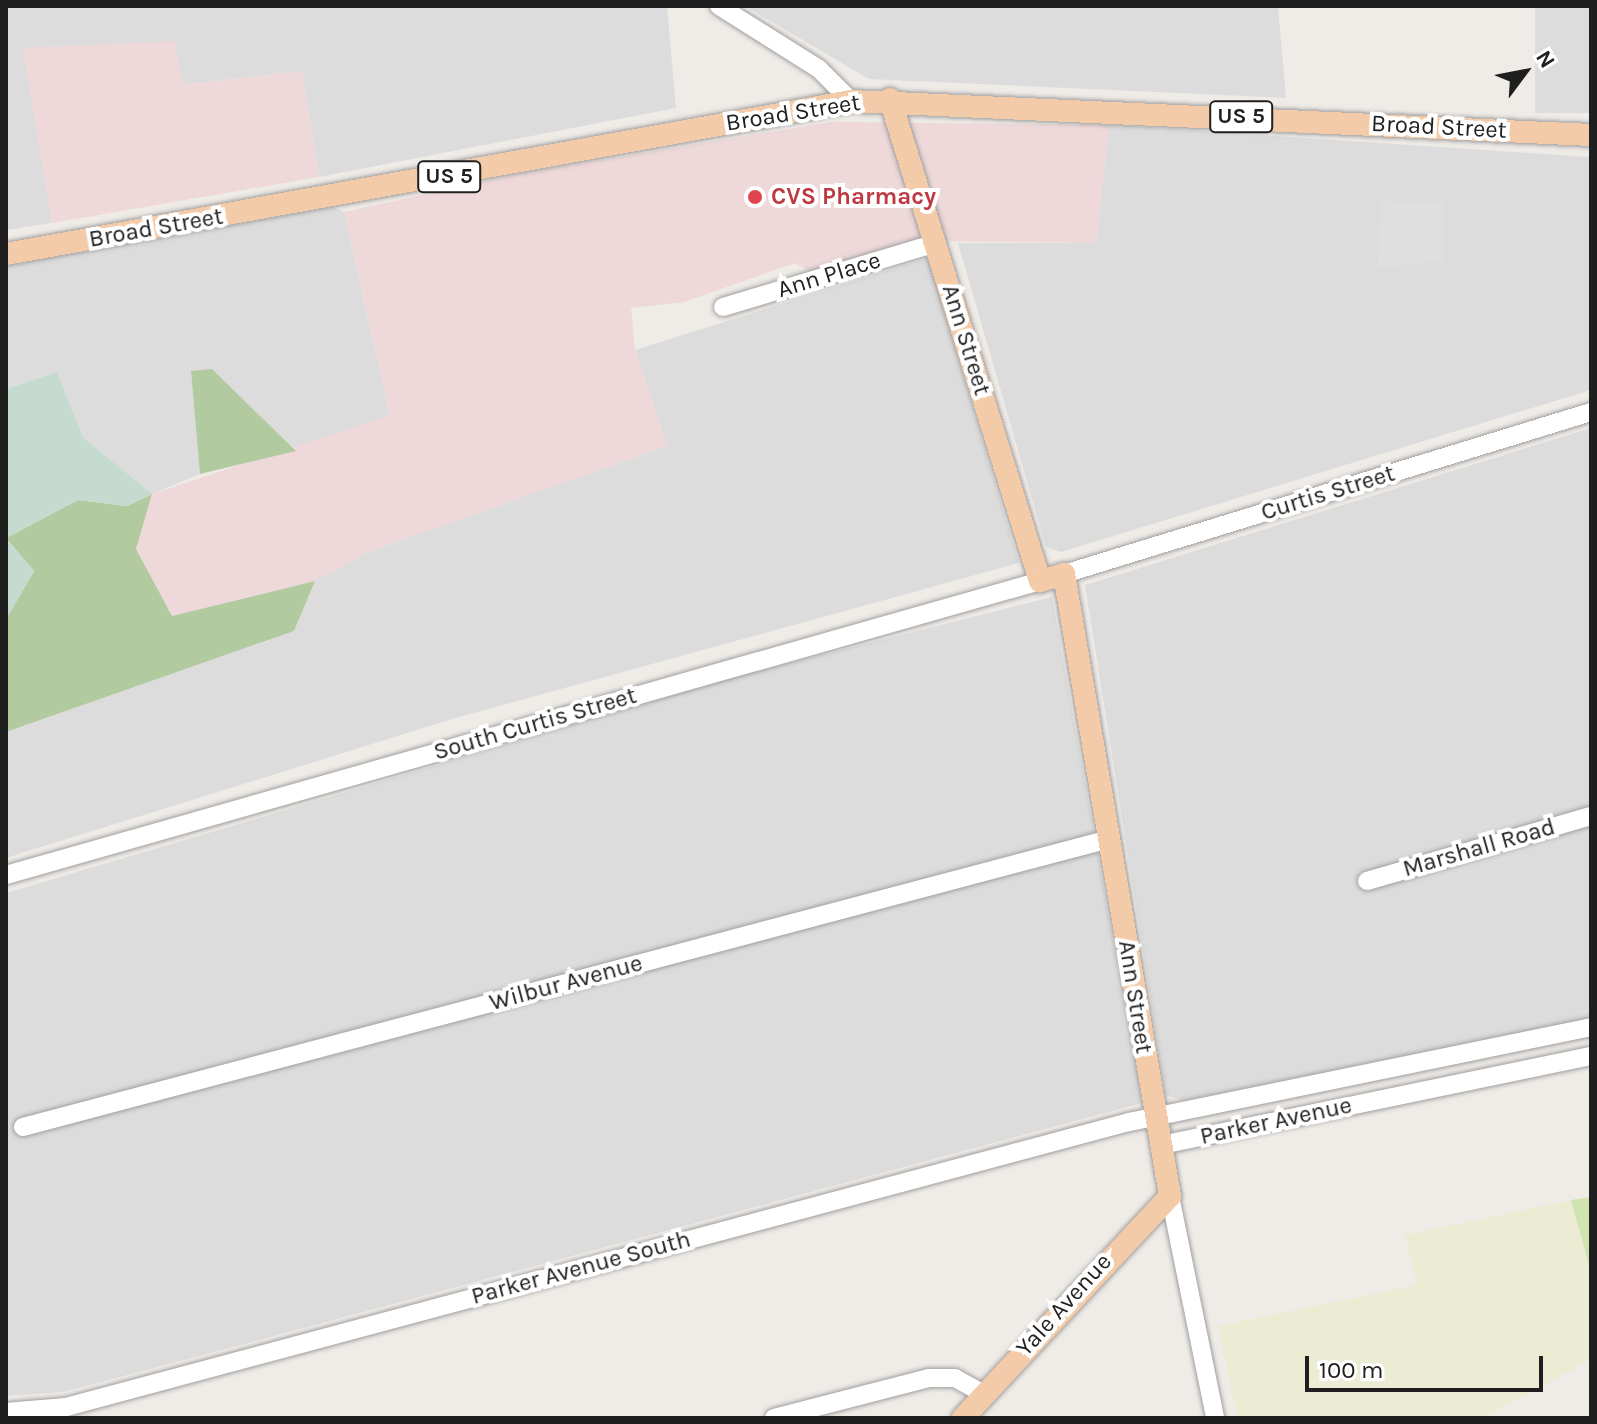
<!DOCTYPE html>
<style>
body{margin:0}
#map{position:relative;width:1597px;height:1424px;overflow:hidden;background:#efebe7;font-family:Karla,sans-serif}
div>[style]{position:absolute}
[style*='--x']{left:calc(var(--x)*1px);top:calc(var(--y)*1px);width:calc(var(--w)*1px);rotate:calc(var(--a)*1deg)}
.residential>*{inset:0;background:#dddcdd;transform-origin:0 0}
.commercial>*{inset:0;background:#eed8d9}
.farmland>*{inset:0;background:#ecebd4}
.grass>*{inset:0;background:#d0e4b2}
.forest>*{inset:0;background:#b1caa0}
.wetland>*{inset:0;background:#c5dbcf}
.parking>*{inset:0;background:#dfdfdf}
.roads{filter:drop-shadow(0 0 2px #a0a0a0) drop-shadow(0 0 2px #a0a0a0)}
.minor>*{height:18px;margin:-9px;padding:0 9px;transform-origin:9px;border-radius:9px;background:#fff}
.major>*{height:22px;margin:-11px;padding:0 11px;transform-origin:11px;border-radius:11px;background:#f3cba8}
.dots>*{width:22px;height:22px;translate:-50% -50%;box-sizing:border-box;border:4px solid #fff;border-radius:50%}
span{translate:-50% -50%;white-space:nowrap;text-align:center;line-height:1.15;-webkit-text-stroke:8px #fff;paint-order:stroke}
.shield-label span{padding:2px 6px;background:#fff;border:2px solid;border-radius:6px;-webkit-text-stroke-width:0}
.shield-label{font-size:22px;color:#1f1f1f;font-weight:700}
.street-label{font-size:24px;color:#1f1f1f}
.health-label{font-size:24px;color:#be3a42;font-weight:700}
.left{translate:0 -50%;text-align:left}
.frame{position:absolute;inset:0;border:8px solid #1f1f1f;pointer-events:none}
.north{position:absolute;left:1485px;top:32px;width:80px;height:80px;-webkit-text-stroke:6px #fff;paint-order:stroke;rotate:58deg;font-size:22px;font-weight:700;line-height:32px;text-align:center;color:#1f1f1f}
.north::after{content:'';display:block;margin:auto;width:28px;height:36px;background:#1f1f1f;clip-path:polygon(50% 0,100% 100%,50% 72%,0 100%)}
.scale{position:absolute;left:1305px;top:1356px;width:238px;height:36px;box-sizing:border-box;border:4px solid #1f1f1f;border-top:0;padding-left:10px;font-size:24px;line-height:28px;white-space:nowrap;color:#1f1f1f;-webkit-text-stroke:6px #fff;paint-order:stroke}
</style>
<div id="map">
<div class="residential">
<i style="clip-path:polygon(6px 6px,667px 6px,676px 108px,319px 177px,302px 71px,182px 85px,23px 48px,52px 223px,6px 230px)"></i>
<i style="clip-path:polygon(745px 6px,1278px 6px,1286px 98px,869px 79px)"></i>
<i style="left:1535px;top:6px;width:56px;height:107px"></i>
<i style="clip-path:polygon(1109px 125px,1591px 157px,1591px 390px,1061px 552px,1046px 547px,958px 243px,1096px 243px)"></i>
<i style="clip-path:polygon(333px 207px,344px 212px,390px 416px,296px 451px,212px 369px,191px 371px,200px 474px,152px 494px,83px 437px,57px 372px,6px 389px,6px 266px)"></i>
<i style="clip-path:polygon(928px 258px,1019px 563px,452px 719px,6px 858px,6px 732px,294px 631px,315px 581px,368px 552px,667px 446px,635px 350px)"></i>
<i style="clip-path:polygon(1591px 428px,1591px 1018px,1184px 1101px,1166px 1095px,1085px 585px)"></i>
<i style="clip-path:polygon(1052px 597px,1142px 1103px,169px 1364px,63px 1392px,6px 1396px,6px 893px,738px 676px)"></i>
</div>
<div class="commercial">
<i style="clip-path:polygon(175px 41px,183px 85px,302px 71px,319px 177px,52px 223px,23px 48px)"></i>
<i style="clip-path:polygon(831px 122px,1109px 125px,1096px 243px,918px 241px,810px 271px,795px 263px,684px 302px,631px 308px,635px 350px,667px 446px,368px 552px,315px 581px,172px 616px,136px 549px,152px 494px,390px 415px,344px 212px,528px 172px)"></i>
</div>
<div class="farmland">
<i style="clip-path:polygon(1571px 1200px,1591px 1272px,1591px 1359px,1484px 1418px,1238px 1418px,1218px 1326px,1417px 1285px,1405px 1235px)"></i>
</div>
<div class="grass">
<i style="clip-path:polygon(1591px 1197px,1591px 1272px,1571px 1200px)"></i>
</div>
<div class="forest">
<i style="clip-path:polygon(212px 369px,296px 451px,200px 474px,191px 371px)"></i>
<i style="clip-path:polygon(152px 494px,136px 549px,172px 616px,315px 581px,294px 631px,6px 732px,6px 619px,34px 571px,6px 538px,78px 500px,127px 506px)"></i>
</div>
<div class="wetland">
<i style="clip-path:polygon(57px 372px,83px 437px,152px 494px,128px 506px,78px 500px,6px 538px,6px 389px)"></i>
<i style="clip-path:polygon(6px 538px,34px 571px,6px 619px)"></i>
</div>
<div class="parking">
<i style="clip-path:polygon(1381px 201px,1443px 203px,1443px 261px,1378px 268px)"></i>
</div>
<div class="roads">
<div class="minor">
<i style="--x:719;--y:6;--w:118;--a:32.2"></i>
<i style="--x:819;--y:69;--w:45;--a:45"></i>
<i style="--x:723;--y:307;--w:222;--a:-16.7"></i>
<i style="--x:1064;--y:574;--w:551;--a:-17.09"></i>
<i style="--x:6;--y:875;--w:1075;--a:-15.87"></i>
<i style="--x:1367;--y:881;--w:233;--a:-16.2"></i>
<i style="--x:23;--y:1127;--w:1124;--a:-14.85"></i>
<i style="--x:1161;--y:1145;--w:439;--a:-11.7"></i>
<i style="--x:1170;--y:1196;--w:227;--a:78.5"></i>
<i style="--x:6;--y:1412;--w:60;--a:-4.8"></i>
<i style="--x:66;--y:1407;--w:1101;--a:-15.01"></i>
<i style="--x:1129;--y:1122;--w:472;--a:-11.6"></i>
<i style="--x:774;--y:1418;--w:160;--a:-14.5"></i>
<i style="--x:929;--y:1378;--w:26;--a:0"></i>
<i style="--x:955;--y:1378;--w:33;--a:29"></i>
</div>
<div class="major">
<i style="--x:890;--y:99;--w:505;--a:72.71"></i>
<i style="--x:1040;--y:581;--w:25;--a:-16"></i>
<i style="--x:1064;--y:574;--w:631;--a:80.33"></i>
<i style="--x:1170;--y:1196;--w:304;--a:133"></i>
<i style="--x:6;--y:254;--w:859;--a:-10.26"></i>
<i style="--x:851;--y:101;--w:741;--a:2.63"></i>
</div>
</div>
<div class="dots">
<i style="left:755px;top:197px;background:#e0444e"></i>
</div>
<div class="shield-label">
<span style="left:1241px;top:117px">US 5</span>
<span style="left:449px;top:177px">US 5</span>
</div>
<div class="street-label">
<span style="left:793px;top:113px;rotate:-9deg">Broad Street</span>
<span style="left:1439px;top:127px;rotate:3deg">Broad Street</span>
<span style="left:156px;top:228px;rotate:-10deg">Broad Street</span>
<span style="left:829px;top:275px;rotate:-17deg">Ann Place</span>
<span style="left:966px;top:340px;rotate:73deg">Ann Street</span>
<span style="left:1328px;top:493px;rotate:-17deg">Curtis Street</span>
<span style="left:535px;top:724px;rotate:-16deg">South Curtis Street</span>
<span style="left:1479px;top:848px;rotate:-16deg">Marshall Road</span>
<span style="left:566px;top:983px;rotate:-15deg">Wilbur Avenue</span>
<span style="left:1135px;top:997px;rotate:81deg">Ann Street</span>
<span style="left:1276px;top:1121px;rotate:-12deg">Parker Avenue</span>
<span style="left:581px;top:1268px;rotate:-15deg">Parker Avenue South</span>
<span style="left:1064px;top:1305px;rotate:-48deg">Yale Avenue</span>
</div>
<div class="health-label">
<span class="left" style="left:771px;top:197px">CVS Pharmacy</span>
</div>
<div class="frame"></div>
<div class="north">N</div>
<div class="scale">100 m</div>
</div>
